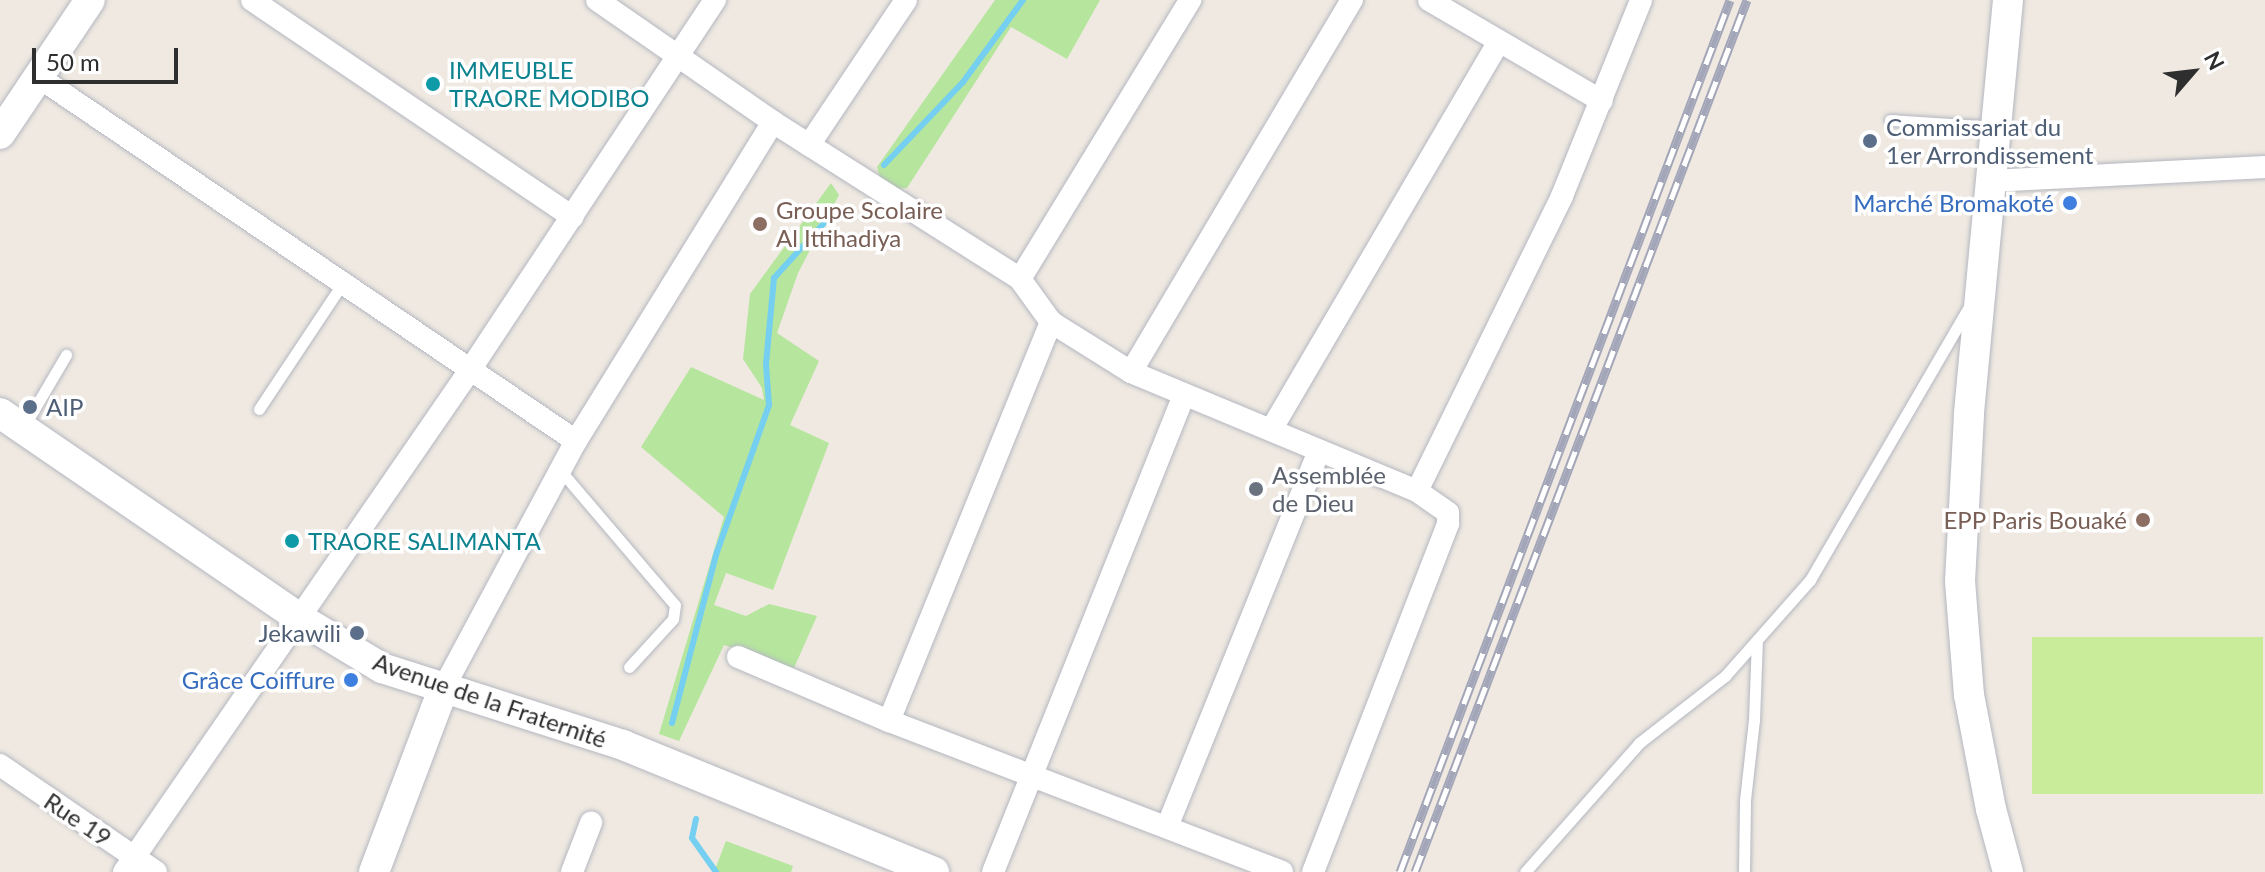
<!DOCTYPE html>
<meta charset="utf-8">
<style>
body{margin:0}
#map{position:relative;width:2265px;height:872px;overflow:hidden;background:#efe9e1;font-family:Lato,sans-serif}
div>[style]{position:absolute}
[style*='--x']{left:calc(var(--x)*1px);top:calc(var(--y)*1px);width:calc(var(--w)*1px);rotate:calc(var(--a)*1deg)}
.green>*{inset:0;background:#b6e59e}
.pitch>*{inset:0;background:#c9ec9a;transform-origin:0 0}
.stream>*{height:6px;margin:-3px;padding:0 3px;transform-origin:3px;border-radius:3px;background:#75cff0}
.roads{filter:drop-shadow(0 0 2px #b4b7c1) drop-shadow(0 0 2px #b4b7c1)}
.lane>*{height:11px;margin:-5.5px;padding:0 5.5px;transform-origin:5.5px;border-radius:5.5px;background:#fff}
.street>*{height:22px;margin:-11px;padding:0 11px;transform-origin:11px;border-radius:11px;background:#fff}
.secondary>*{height:30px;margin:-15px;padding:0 15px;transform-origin:15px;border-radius:15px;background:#fff}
.rail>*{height:9px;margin-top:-4.5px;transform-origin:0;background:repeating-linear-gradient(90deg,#fff 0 18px,#a3a6b8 0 36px);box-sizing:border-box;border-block:2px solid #a3a6b8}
.dots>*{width:22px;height:22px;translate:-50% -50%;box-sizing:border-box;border:4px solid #fff;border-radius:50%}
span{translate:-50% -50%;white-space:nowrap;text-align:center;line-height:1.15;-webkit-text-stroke:7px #fff;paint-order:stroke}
.culture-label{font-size:24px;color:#0d838f}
.left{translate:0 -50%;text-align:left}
.service-label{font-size:24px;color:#4e5e75}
.right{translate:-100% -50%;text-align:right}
.shop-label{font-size:24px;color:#366cbe}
.education-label{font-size:24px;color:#785e54}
.worship-label{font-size:24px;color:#5b616d}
.street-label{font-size:24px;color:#2e2e2e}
.north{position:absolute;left:2153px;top:32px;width:80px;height:80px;-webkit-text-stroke:6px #fff;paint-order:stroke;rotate:62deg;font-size:22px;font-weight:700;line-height:32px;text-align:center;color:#2e2e2e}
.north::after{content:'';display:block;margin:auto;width:28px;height:36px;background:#2e2e2e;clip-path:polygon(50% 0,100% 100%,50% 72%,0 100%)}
.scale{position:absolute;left:32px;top:48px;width:146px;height:36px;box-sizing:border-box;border:4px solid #2e2e2e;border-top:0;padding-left:10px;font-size:24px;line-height:28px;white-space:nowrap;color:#2e2e2e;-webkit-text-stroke:6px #fff;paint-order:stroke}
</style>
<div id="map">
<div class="green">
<i style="clip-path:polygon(995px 0,1100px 0,1067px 59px,1011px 27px,907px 188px,896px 189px,880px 178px,877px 167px)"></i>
<i style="clip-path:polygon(831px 183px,839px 195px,798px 273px,777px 333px,819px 361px,790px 425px,829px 443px,773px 590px,726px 573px,714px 605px,746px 616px,769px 604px,817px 616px,794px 668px,724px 645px,679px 741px,659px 734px,724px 517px,641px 447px,691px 367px,764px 400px,762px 388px,743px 359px,750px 294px)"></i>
<i style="clip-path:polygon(726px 841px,793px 866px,791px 872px,714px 872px)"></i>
</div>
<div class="pitch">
<i style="left:2263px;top:637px;width:157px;height:231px;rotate:90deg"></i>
</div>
<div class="stream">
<i style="--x:884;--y:165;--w:115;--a:-46.4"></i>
<i style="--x:963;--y:82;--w:102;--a:-53.8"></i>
<i style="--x:672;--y:723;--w:177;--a:-75.3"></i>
<i style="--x:717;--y:552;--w:156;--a:-70.5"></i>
<i style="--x:769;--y:405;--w:41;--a:-94.2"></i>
<i style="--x:766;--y:364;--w:86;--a:-84.7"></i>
<i style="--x:774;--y:278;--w:89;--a:-47.7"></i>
<i style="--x:696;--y:819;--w:19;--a:102"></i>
<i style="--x:692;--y:838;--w:42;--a:54.8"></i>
</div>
<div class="roads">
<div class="lane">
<i style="--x:1890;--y:120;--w:105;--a:3.8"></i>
<i style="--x:259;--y:409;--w:150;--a:-56.4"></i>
<i style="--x:23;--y:428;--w:85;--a:-59.5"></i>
<i style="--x:560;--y:470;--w:177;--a:49.6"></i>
<i style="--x:675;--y:605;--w:14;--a:98"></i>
<i style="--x:673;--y:619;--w:65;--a:132.5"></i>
<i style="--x:1525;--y:872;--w:172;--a:-48.5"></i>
<i style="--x:1639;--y:743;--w:109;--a:-37.9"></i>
<i style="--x:1725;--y:676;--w:128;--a:-48.5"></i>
<i style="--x:1810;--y:580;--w:316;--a:-59.8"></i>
<i style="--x:1744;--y:872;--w:72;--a:-89.2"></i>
<i style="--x:1745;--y:800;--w:81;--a:-83.6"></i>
<i style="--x:1754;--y:720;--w:80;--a:-87.9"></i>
</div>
<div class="street">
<i style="--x:252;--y:0;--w:387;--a:34.1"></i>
<i style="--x:597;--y:0;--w:214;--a:34.7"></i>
<i style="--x:773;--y:122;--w:293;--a:32.4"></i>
<i style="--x:1020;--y:279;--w:53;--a:54.2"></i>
<i style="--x:1051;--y:322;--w:94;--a:32"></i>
<i style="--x:1131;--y:372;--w:310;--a:22.6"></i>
<i style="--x:1417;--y:491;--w:38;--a:35"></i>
<i style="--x:1448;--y:513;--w:11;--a:90"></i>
<i style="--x:1448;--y:524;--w:373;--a:111.2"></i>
<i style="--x:1429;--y:0;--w:200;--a:30.3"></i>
<i style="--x:37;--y:76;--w:651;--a:34.11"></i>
<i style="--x:809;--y:145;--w:174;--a:-56.2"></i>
<i style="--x:1991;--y:181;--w:274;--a:-2.9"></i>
<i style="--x:1020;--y:279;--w:327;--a:-58.6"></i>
<i style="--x:1131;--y:372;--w:433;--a:-59.3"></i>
<i style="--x:1271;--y:430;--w:450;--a:-59.6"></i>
<i style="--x:1417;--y:491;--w:329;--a:-63.8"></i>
<i style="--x:1562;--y:196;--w:211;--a:-68"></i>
<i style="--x:738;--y:657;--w:164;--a:23"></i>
<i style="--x:889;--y:721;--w:421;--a:21"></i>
<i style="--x:444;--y:687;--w:279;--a:-61.8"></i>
<i style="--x:576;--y:441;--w:375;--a:-58.3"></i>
<i style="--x:889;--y:721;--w:431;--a:-67.9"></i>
<i style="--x:0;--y:765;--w:189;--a:34.4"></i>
<i style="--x:1167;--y:827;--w:406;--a:-68"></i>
<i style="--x:124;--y:872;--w:610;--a:-55.42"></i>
<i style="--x:470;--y:370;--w:444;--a:-56.5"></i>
<i style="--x:572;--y:872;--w:53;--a:-68.8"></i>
<i style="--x:993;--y:872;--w:514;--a:-68.18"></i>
</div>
<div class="secondary">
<i style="--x:2008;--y:0;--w:417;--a:95.4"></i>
<i style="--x:1969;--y:415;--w:166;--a:93.1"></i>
<i style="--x:1960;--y:581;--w:114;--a:85.5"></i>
<i style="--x:1969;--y:695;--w:116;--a:79.1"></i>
<i style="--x:1991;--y:809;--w:65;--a:74.9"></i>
<i style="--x:0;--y:134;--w:161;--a:-56.1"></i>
<i style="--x:0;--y:413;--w:363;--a:34.4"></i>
<i style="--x:299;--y:618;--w:97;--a:31.1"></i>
<i style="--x:382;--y:668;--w:253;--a:17.7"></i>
<i style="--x:623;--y:745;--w:336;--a:22.2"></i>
<i style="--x:374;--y:872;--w:198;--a:-69.3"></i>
</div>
</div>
<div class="rail">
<i style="--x:1400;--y:872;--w:932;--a:-69.27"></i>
<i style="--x:1415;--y:872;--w:933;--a:-69.16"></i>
</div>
<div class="dots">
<i style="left:433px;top:84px;background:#0f9aa8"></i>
<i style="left:1870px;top:141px;background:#5c6f8a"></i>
<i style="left:2070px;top:203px;background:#3f7fe0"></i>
<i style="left:760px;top:224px;background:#8d6e63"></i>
<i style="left:30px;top:407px;background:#5c6f8a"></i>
<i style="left:1256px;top:489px;background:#6b7280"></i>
<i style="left:2143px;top:520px;background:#8d6e63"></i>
<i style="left:292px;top:541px;background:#0f9aa8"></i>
<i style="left:357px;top:633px;background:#5c6f8a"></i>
<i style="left:351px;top:680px;background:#3f7fe0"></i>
</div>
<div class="culture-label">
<span class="left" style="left:449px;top:84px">IMMEUBLE<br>TRAORE MODIBO</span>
<span class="left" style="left:308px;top:541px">TRAORE SALIMANTA</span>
</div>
<div class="service-label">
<span class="left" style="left:1886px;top:141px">Commissariat du<br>1er Arrondissement</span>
<span class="left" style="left:46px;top:407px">AIP</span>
<span class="right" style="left:341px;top:633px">Jekawili</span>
</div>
<div class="shop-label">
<span class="right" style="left:2054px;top:203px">Marché Bromakoté</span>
<span class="right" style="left:335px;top:680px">Grâce Coiffure</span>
</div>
<div class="education-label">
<span class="left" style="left:776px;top:224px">Groupe Scolaire<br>Al Ittihadiya</span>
<span class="right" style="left:2127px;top:520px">EPP Paris Bouaké</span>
</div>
<div class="worship-label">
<span class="left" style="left:1272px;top:489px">Assemblée<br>de Dieu</span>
</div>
<div class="street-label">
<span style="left:490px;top:700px;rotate:19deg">Avenue de la Fraternité</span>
<span style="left:78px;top:819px;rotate:34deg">Rue 19</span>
</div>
<div class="north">N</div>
<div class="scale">50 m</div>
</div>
